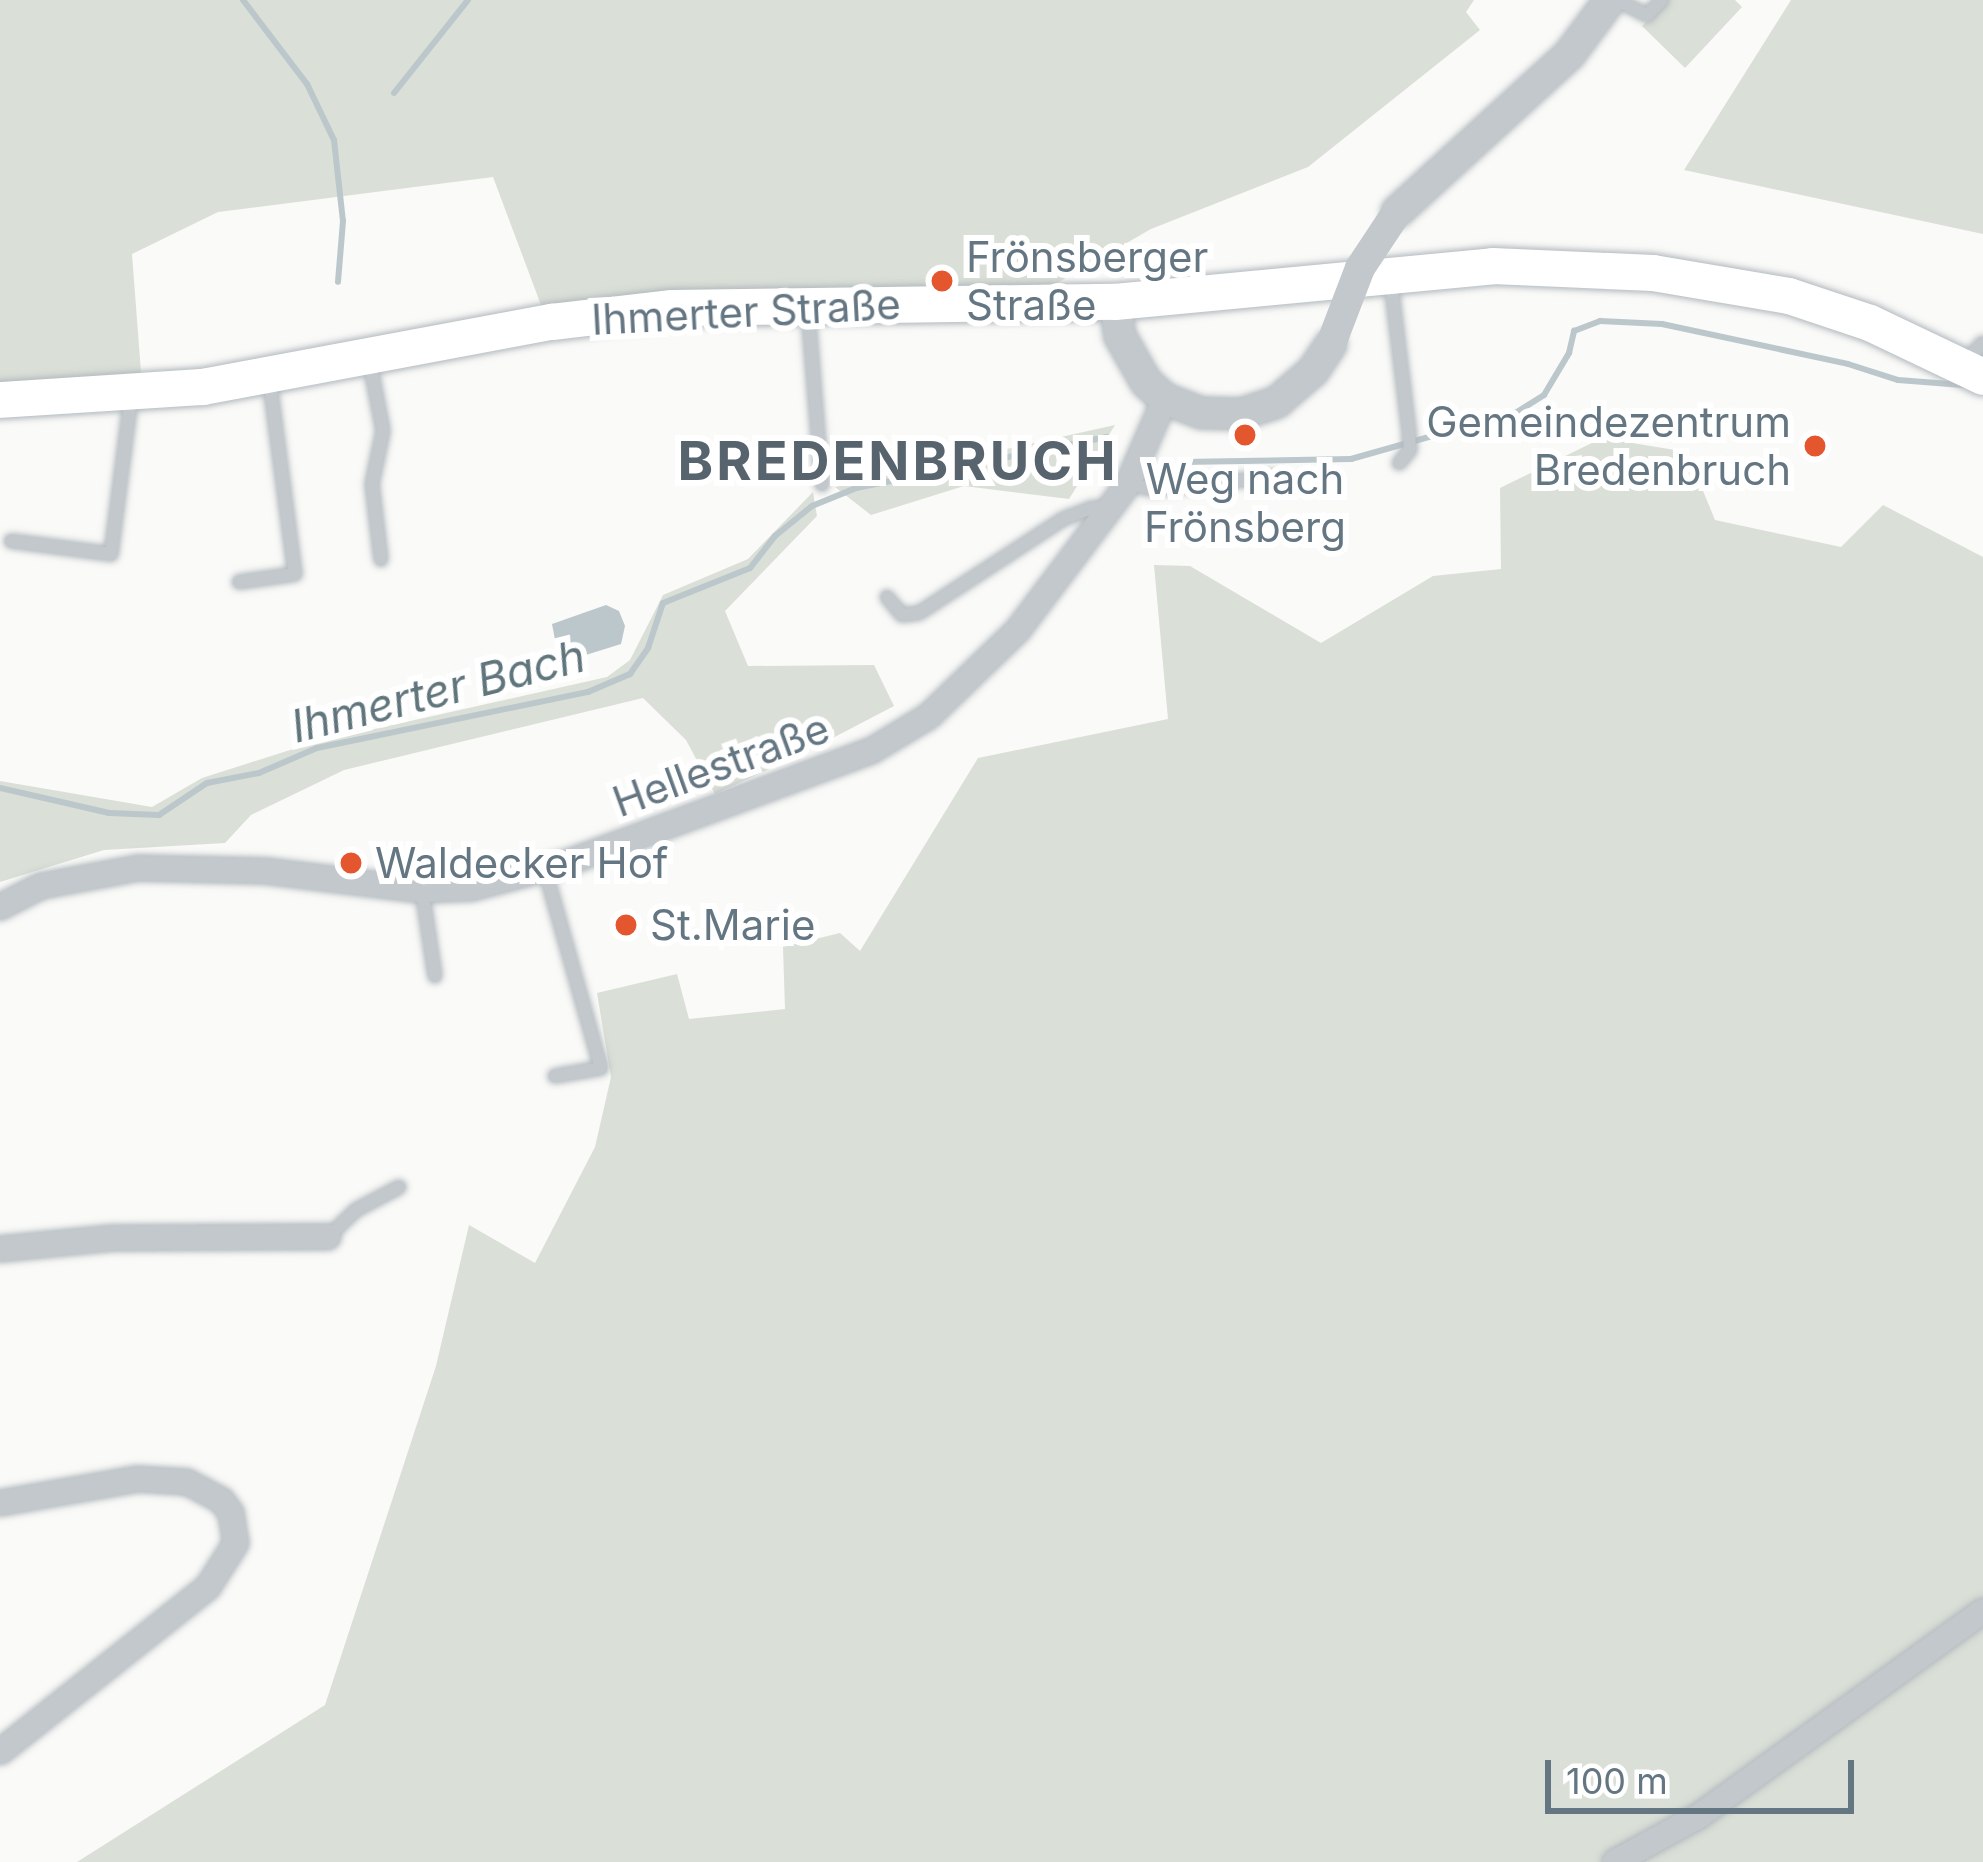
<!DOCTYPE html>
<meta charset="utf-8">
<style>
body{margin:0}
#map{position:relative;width:1983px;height:1862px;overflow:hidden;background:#fafaf8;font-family:Inter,sans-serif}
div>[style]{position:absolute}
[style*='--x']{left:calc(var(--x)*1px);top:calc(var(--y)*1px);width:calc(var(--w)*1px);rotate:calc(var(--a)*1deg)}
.green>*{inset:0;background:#dadfd7}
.water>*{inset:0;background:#bbc7cb}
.stream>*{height:6px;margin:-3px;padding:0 3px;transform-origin:3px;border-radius:3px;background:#bbc7cb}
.roads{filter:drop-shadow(0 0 3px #b3babf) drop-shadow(0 0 3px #b3babf)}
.service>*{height:12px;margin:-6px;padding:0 6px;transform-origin:6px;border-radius:6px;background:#c3c8cc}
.minor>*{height:24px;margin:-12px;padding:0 12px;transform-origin:12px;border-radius:12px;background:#c3c8cc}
.tertiary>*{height:30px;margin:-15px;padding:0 15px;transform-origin:15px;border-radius:15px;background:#c3c8cc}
.secondary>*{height:36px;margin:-18px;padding:0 18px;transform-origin:18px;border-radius:18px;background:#fff}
.tertiary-bridge>*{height:30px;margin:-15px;padding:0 15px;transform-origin:15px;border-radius:15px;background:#c3c8cc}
.dots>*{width:33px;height:33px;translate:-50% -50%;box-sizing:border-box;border:6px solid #fff;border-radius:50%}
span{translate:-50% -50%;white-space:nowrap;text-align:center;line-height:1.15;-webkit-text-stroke:12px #fff;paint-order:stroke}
.poi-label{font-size:42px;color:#657683}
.left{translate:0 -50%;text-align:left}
.right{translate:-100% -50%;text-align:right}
.street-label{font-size:42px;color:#657683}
.water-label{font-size:45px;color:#60757c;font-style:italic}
.district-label{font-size:54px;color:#57646e;font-weight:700;letter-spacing:3px}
.scale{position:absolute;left:1545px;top:1760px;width:309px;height:54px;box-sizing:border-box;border:6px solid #657683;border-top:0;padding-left:15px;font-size:36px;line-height:42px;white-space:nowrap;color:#657683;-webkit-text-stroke:9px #fff;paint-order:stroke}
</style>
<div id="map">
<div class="green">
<i style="clip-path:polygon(0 0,1474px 0,1466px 12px,1480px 30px,1308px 167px,1151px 229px,1045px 290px,544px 313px,493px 177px,218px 212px,132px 254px,142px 386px,0 390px)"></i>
<i style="clip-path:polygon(1666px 0,1735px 0,1742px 7px,1685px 68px,1642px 26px)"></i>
<i style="clip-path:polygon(1791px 0,1983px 0,1983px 234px,1684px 170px)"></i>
<i style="clip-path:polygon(1115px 425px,1069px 499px,964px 486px,871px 515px,835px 487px)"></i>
<i style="clip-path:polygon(1602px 438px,1687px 452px,1715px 520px,1841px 547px,1883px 505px,1983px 557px,1983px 1862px,77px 1862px,325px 1705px,436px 1366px,469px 1225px,535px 1263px,595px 1147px,611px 1077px,597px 993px,677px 974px,689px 1019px,785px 1009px,783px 947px,840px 933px,860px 951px,978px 758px,1168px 719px,1154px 565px,1190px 566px,1321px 643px,1433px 576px,1501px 569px,1500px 488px)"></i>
<i style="clip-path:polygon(813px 492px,817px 516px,725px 611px,748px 666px,874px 665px,894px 706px,802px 754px,715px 794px,686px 740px,643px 698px,344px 770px,251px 815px,225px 843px,104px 850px,0 882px,0 781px,152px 807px,202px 778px,312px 743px,607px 677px,630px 660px,663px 595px,748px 559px)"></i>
</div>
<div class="water">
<i style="clip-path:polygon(606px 605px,619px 611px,625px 626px,621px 644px,573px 659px,558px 655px,552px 624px)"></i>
</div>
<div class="stream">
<i style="--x:243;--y:0;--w:106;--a:52.7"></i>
<i style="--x:307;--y:84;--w:62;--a:64.3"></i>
<i style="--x:334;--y:140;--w:81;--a:83.7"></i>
<i style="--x:343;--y:221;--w:61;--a:94.7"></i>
<i style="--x:394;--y:93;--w:119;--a:-51.5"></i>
<i style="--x:1182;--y:462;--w:169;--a:-1"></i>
<i style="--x:1351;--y:459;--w:173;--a:-15.8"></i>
<i style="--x:1517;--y:412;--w:32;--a:-32"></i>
<i style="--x:1544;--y:395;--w:49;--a:-59.2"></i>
<i style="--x:1569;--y:353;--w:23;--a:-77"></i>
<i style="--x:1574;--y:331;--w:28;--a:-21"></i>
<i style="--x:1600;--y:321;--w:62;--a:2.8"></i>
<i style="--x:1662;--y:324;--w:190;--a:12.1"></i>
<i style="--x:1848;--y:364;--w:52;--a:17.7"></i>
<i style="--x:1898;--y:380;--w:65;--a:4.4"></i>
<i style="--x:0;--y:788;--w:112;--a:12.9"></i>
<i style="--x:109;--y:813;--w:50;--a:2.3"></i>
<i style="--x:159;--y:815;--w:58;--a:-33.7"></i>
<i style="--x:207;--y:783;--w:53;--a:-10.9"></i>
<i style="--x:259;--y:773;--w:63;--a:-23.3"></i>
<i style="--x:317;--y:748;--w:277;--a:-11.7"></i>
<i style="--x:588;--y:692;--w:46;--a:-23.2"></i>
<i style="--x:630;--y:674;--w:32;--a:-55"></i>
<i style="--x:648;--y:648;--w:47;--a:-71.6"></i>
<i style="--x:663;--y:603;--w:94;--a:-21.9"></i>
<i style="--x:750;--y:568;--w:41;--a:-52"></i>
<i style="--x:775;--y:536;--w:48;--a:-39"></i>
<i style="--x:812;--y:506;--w:48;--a:-22.2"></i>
<i style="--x:856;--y:488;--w:256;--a:-11.5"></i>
</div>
<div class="roads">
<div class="service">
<i style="--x:1617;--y:0;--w:34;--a:27"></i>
<i style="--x:1647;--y:15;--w:21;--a:-45"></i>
<i style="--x:1391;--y:283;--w:150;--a:83.1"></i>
<i style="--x:1409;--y:432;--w:18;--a:87"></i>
<i style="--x:1410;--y:450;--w:17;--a:130"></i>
<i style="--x:808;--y:310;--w:175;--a:85.4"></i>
<i style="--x:369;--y:358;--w:74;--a:79.1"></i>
<i style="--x:383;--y:431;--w:54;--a:101.7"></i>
<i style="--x:372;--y:484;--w:76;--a:83.2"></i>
<i style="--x:1965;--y:362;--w:26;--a:-47"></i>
<i style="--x:1129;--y:484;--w:22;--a:13"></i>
<i style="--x:1150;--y:489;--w:125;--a:-5.5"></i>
<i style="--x:11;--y:541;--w:101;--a:7.4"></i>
<i style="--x:111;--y:554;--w:158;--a:-82.7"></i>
<i style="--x:239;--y:582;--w:57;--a:-8.1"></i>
<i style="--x:295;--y:574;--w:200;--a:-97.5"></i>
<i style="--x:887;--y:597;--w:23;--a:50"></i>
<i style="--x:902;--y:615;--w:17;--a:-7"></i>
<i style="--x:919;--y:613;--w:172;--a:-33.1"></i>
<i style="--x:1063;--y:519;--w:30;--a:-21"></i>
<i style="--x:1091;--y:508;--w:20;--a:-3"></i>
<i style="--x:545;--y:870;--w:206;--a:74.2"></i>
<i style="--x:601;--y:1068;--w:47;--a:170.1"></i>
<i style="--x:422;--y:890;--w:87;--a:81.4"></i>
<i style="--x:328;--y:1237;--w:39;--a:-44"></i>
<i style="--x:356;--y:1210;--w:49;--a:-28.1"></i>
</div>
<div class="minor">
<i style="--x:0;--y:907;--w:46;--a:-27.1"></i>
<i style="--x:41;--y:886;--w:99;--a:-10.5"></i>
<i style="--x:138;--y:868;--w:127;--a:1.4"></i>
<i style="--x:265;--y:871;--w:158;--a:6.9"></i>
<i style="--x:422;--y:890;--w:50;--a:-2.3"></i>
<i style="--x:472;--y:888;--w:97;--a:-14.9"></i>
<i style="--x:566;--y:863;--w:325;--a:-20.2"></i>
<i style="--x:871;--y:751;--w:68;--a:-31.1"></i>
<i style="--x:929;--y:716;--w:124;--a:-44"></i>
<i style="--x:1018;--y:630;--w:183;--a:-53"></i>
<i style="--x:1128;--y:484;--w:93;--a:-66.5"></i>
<i style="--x:0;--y:1249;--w:113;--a:-5.6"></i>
<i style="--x:112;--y:1238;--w:216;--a:-0.3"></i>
<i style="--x:0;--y:1503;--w:139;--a:-9.9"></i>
<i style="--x:137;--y:1479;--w:50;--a:3.4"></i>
<i style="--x:187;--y:1482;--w:40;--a:28"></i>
<i style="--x:222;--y:1501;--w:15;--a:53"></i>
<i style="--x:231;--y:1513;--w:30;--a:81"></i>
<i style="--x:236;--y:1543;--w:52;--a:122.5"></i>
<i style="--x:208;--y:1587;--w:265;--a:141.6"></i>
<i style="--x:1615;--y:1862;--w:96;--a:-28.7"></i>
<i style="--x:1699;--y:1816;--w:350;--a:-35.8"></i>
</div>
<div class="tertiary">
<i style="--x:1397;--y:212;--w:233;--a:-42.4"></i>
<i style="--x:1569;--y:55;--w:69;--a:-53.3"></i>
<i style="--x:1115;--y:302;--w:34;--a:82"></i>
<i style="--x:1120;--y:336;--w:53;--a:60.5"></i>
<i style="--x:1146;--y:382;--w:25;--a:42"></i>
<i style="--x:1165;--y:399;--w:39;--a:21"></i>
<i style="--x:1201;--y:413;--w:40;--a:1.4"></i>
<i style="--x:1241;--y:414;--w:38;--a:-18"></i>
<i style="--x:1277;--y:402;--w:48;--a:-40.7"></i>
<i style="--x:1313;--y:371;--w:32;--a:-56"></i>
</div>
<div class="secondary">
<i style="--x:0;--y:400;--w:203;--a:-3.7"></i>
<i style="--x:203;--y:387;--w:355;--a:-10.6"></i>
<i style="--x:552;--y:322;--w:121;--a:-6.7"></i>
<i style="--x:672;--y:308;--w:443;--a:-0.8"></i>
<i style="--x:1115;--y:302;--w:380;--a:-5.4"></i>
<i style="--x:1493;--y:266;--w:160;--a:2.5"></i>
<i style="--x:1653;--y:273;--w:138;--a:9.6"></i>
<i style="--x:1789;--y:296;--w:85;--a:18.4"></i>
<i style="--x:1870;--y:323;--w:125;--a:25.5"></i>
</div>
</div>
<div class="tertiary-bridge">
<i style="--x:1331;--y:344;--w:81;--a:-69.1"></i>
<i style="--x:1360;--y:268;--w:67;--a:-56.5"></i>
</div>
<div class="dots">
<i style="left:942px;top:281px;background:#e4572e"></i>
<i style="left:1245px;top:435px;background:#e4572e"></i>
<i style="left:1815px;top:446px;background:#e4572e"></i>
<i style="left:351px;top:863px;background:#e4572e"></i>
<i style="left:626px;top:925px;background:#e4572e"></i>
</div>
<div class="poi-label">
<span class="left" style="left:966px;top:281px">Frönsberger<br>Straße</span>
<span class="right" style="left:1791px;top:446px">Gemeindezentrum<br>Bredenbruch</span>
<span style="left:1245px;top:503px">Weg nach<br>Frönsberg</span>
<span class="left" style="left:375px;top:863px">Waldecker Hof</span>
<span class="left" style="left:650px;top:925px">St.Marie</span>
</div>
<div class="street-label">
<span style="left:746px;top:312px;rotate:-3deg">Ihmerter Straße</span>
<span style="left:721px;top:765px;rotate:-20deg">Hellestraße</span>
</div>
<div class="water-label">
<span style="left:438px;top:691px;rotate:-14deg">Ihmerter Bach</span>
</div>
<div class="district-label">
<span style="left:898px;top:461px">BREDENBRUCH</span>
</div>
<div class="scale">100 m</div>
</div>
